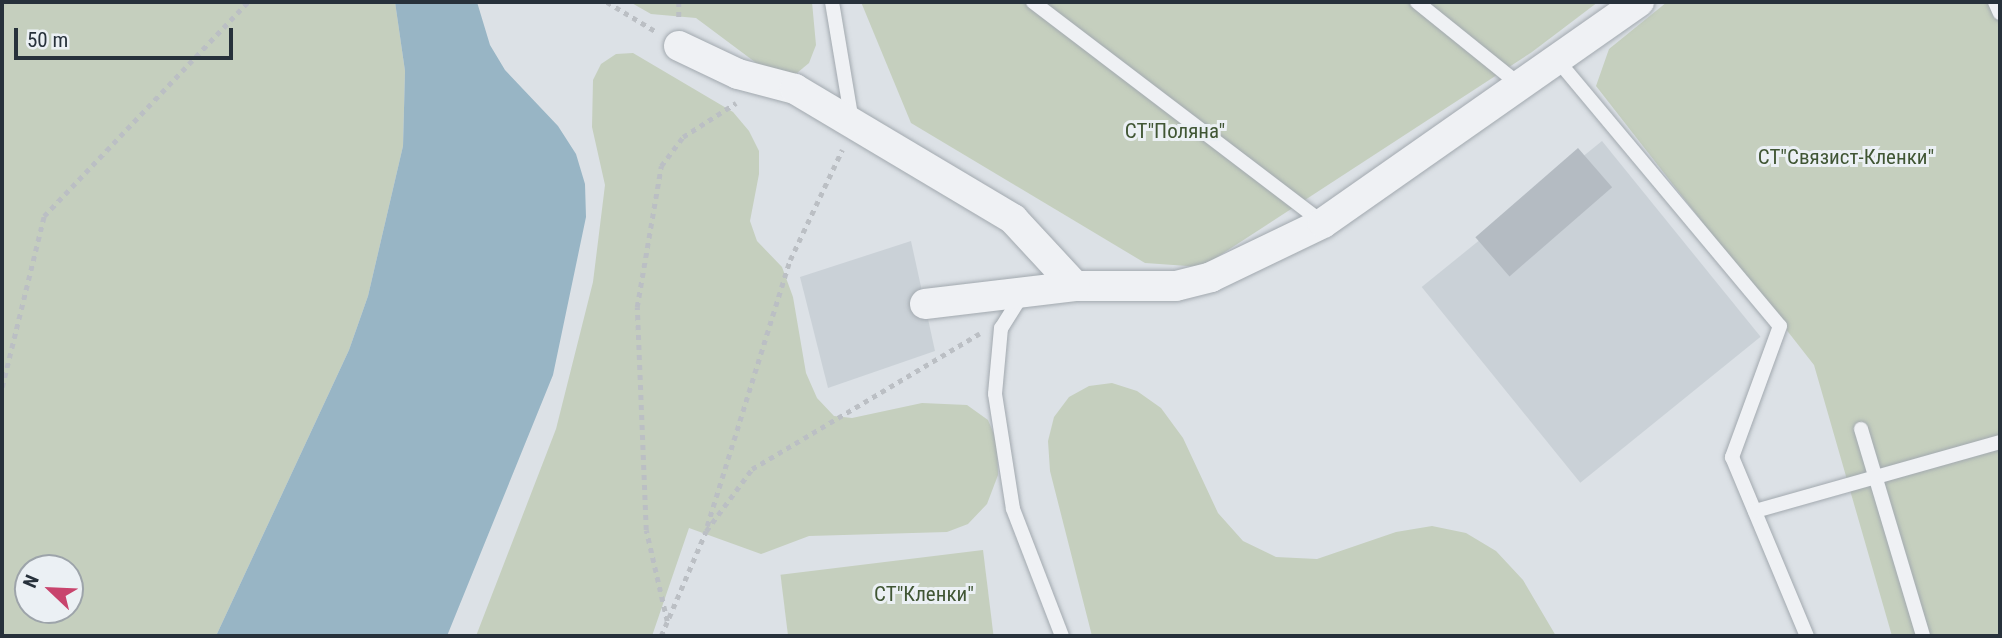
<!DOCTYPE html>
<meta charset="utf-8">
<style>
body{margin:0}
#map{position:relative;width:2002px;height:638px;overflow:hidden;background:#dce1e6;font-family:"Roboto Condensed",sans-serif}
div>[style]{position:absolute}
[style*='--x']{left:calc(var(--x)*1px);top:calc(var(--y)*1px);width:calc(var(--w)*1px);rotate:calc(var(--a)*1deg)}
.built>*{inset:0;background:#cad1d7;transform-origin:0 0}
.green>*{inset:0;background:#c5cfbe;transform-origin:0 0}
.water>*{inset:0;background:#98b5c5}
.building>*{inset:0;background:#b4bbc2;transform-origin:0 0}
.path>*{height:4.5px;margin-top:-2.25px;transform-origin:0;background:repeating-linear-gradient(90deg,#bbbfc4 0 5px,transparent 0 10px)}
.roads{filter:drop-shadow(0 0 2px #a2a9af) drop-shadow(0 0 2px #a2a9af)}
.lane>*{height:14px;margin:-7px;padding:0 7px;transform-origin:7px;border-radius:7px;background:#eff1f4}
.street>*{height:30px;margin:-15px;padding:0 15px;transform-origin:15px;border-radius:15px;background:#eff1f4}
span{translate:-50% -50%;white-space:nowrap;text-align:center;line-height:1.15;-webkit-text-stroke:6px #ebf0f4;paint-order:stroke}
.park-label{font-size:21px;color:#405634}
.frame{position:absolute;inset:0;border:4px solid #27313b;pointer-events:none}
.north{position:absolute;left:14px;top:554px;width:70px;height:70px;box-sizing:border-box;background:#ebf0f4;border:2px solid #9da4aa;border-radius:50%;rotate:293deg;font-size:19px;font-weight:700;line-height:28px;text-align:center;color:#27313b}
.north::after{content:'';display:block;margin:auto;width:24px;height:32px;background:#c8446d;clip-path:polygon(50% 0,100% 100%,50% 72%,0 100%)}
.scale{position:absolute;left:14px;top:28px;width:219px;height:32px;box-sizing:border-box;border:4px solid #27313b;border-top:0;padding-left:9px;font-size:21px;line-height:24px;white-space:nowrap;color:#27313b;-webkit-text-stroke:5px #ebf0f4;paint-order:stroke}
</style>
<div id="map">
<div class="built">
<i style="left:1602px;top:141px;width:252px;height:232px;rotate:51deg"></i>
<i style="clip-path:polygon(911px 241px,935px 351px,828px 388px,800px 277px)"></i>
</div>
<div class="green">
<i style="clip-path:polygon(evenodd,2px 2px,395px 2px,405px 71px,403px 146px,368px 296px,349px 350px,216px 636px,2px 636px,2px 2px,28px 568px,70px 568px,70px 610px,28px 610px,28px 568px)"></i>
<i style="clip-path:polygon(630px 2px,812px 2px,816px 45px,809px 63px,797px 73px,783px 76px,767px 71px,696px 18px,651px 14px)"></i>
<i style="clip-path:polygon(861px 2px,1598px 2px,1532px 52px,1202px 267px,1145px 263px,911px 123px)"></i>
<i style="clip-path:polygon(1667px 2px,2000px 2px,2000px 636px,1892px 636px,1814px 365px,1596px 86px,1609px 49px)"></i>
<i style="clip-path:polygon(633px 53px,733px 112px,749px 131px,759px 151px,759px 174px,750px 221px,757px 241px,782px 267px,793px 297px,806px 373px,817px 398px,834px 416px,852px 418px,922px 403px,967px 405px,988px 420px,997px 441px,998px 475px,987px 504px,968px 524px,947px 532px,809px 536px,761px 554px,689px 528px,652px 636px,476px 636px,556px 429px,593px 282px,605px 185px,592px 127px,593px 80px,601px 64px,616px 54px)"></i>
<i style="clip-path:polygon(1112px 383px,1137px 391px,1161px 408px,1183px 438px,1218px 513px,1243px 541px,1276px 557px,1317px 559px,1396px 532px,1432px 526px,1466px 533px,1496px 551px,1523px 580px,1556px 636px,1092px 636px,1050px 471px,1048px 441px,1054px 417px,1069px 397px,1089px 386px)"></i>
<i style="left:983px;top:550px;width:87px;height:204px;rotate:83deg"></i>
</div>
<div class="water">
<i style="clip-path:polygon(395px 2px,477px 2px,490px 45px,505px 70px,558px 126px,576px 154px,585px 184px,586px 217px,553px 375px,447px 636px,216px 636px,349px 350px,368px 296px,403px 146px,405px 71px)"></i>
</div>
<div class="building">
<i style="left:1578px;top:148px;width:52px;height:136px;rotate:49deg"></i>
</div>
<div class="path">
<i style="--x:607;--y:2;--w:56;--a:31.1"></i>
<i style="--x:679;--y:2;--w:15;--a:90"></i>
<i style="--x:2;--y:387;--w:176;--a:-76.2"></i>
<i style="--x:44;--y:216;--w:296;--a:-46.4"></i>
<i style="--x:707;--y:526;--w:279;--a:-72.7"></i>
<i style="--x:790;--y:260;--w:122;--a:-64.7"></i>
<i style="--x:667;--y:621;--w:93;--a:-103"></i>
<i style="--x:646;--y:530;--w:223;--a:-92.3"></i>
<i style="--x:637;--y:307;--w:143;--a:-80.3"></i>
<i style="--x:661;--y:166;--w:36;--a:-53"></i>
<i style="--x:683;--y:137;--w:63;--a:-32.7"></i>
<i style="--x:661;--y:636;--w:114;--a:-66.8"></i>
<i style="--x:706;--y:531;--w:77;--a:-53.4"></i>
<i style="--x:752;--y:469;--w:265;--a:-30.8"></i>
</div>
<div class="roads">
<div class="lane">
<i style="--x:832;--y:2;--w:121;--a:80.5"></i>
<i style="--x:1033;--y:2;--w:365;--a:37.3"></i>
<i style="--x:1417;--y:2;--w:132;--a:38.9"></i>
<i style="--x:1995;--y:2;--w:12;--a:66"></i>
<i style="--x:1559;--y:62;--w:344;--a:50.1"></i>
<i style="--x:1780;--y:326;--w:140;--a:110.1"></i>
<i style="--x:1732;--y:457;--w:194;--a:67.3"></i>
<i style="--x:1022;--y:295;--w:39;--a:122"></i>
<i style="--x:1001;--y:328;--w:66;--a:95.2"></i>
<i style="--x:995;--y:394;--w:116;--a:81.1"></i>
<i style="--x:1013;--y:509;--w:136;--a:68.9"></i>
<i style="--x:1861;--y:429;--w:216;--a:73.3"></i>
<i style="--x:1755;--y:511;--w:255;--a:-15.7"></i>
</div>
<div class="street">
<i style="--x:679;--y:46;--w:65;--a:25.4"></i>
<i style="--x:738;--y:74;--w:59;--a:14.7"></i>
<i style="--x:795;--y:89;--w:254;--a:30.8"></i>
<i style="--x:1013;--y:219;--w:91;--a:47.2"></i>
<i style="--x:1075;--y:286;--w:101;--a:0"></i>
<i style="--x:1176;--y:286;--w:36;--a:-14"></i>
<i style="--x:1211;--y:277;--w:124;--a:-25.7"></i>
<i style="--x:1323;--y:223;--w:386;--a:-35"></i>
<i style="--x:925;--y:304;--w:151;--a:-6.8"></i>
</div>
</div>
<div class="park-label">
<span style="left:1175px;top:131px">СТ"Поляна"</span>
<span style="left:1846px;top:157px">СТ"Связист-Кленки"</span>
<span style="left:924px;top:594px">СТ"Кленки"</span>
</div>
<div class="frame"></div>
<div class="north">N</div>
<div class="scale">50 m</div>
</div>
